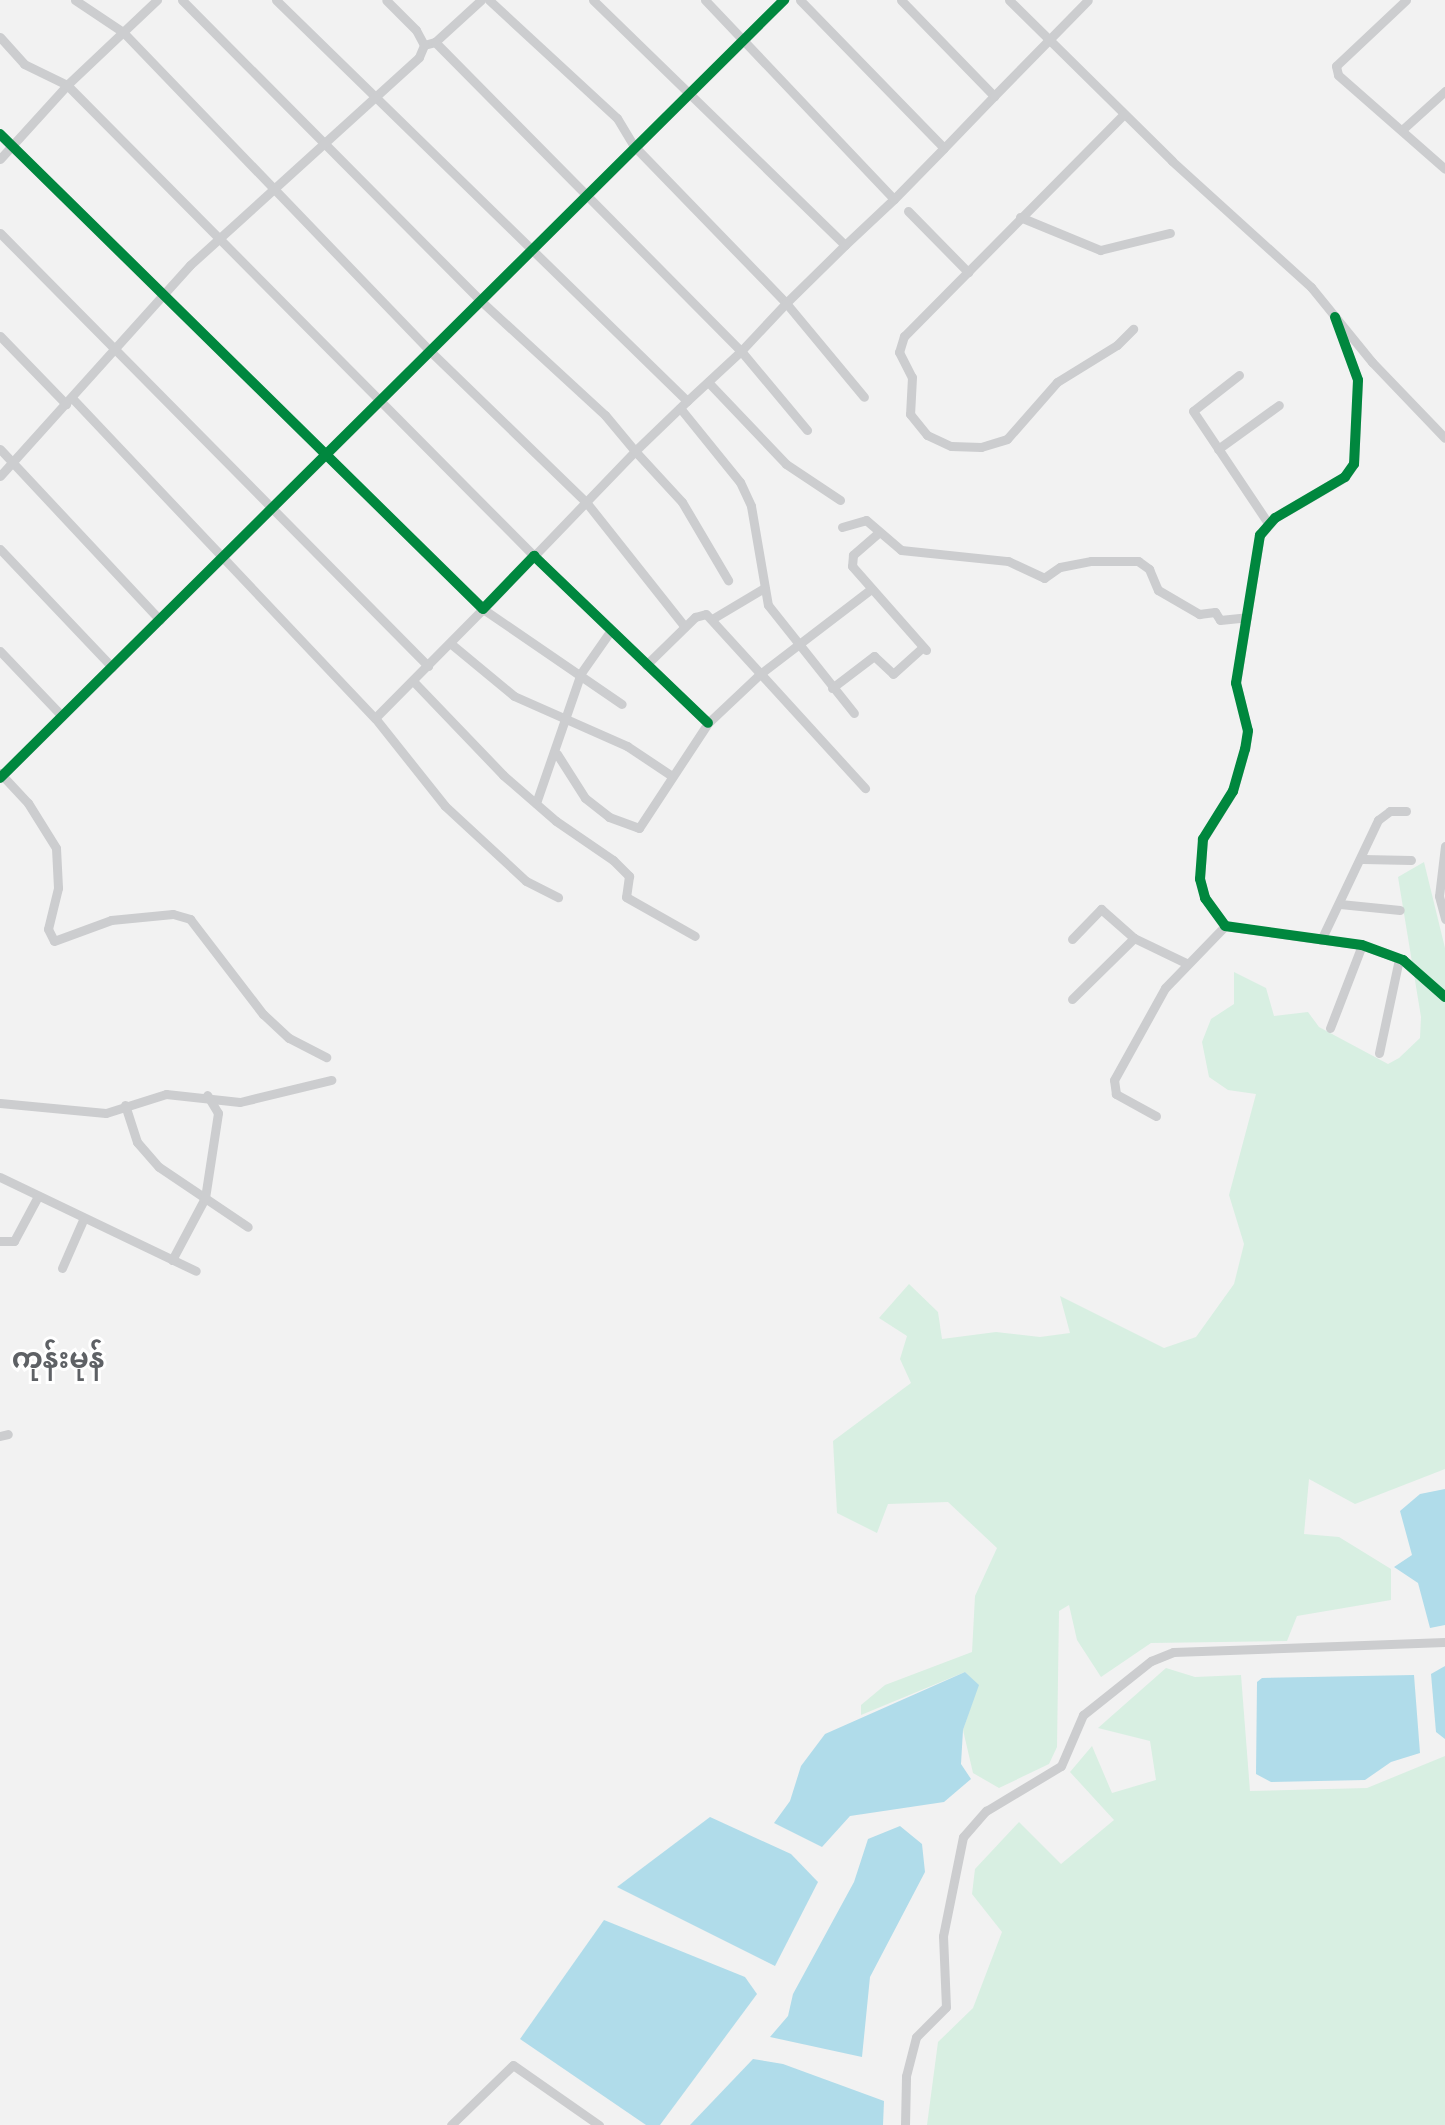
<!DOCTYPE html>
<meta charset="utf-8">
<style>
body{margin:0}
#map{position:relative;width:1445px;height:2125px;overflow:hidden;background:#f2f2f2;font-family:"Noto Sans","Noto Sans Myanmar",sans-serif}
div>[style]{position:absolute}
[style*='--x']{left:calc(var(--x)*1px);top:calc(var(--y)*1px);width:calc(var(--w)*1px);rotate:calc(var(--a)*1deg)}
.green>*{inset:0;background:#d8efe2}
.water>*{inset:0;background:#b0dcea}
.minor>*{height:9px;margin:-4.5px;padding:0 4.5px;transform-origin:4.5px;border-radius:4.5px;background:#cccdcf}
.cycleway>*{height:10px;margin:-5px;padding:0 5px;transform-origin:5px;border-radius:5px;background:#00873e}
span{translate:-50% -50%;white-space:nowrap;text-align:center;line-height:1.15;-webkit-text-stroke:6px #fff;paint-order:stroke}
.quarter-label{font-size:28px;color:#5e6165;font-weight:700}
</style>
<div id="map">
<div class="green">
<i style="clip-path:polygon(1424px 862px,1445px 948px,1445px 1469px,1355px 1504px,1309px 1479px,1304px 1534px,1339px 1537px,1391px 1569px,1391px 1600px,1297px 1616px,1287px 1641px,1151px 1643px,1101px 1677px,1077px 1640px,1069px 1605px,1059px 1611px,1057px 1747px,1049px 1764px,999px 1788px,973px 1773px,963px 1730px,978px 1685px,965px 1672px,861px 1715px,861px 1705px,885px 1685px,972px 1652px,975px 1596px,997px 1548px,948px 1502px,888px 1504px,877px 1533px,837px 1513px,833px 1441px,911px 1383px,900px 1359px,907px 1336px,879px 1318px,909px 1284px,938px 1312px,942px 1339px,996px 1332px,1040px 1337px,1070px 1333px,1060px 1296px,1164px 1348px,1196px 1337px,1234px 1284px,1244px 1244px,1229px 1195px,1256px 1094px,1228px 1090px,1209px 1077px,1202px 1042px,1211px 1019px,1234px 1004px,1234px 972px,1266px 988px,1274px 1016px,1308px 1012px,1319px 1027px,1388px 1064px,1399px 1058px,1420px 1038px,1421px 1017px,1398px 877px)"></i>
<i style="clip-path:polygon(1166px 1668px,1195px 1677px,1241px 1675px,1250px 1791px,1367px 1788px,1445px 1756px,1445px 2125px,927px 2125px,938px 2042px,973px 2008px,1002px 1932px,972px 1894px,975px 1869px,1019px 1822px,1061px 1864px,1114px 1820px,1070px 1772px,1092px 1746px,1112px 1793px,1156px 1780px,1150px 1741px,1098px 1728px)"></i>
</div>
<div class="water">
<i style="clip-path:polygon(1445px 1489px,1445px 1625px,1430px 1628px,1418px 1583px,1394px 1567px,1412px 1555px,1400px 1511px,1420px 1494px)"></i>
<i style="clip-path:polygon(1445px 1666px,1445px 1739px,1436px 1732px,1431px 1674px)"></i>
<i style="clip-path:polygon(965px 1672px,979px 1685px,963px 1730px,961px 1764px,971px 1779px,944px 1802px,850px 1816px,822px 1847px,774px 1823px,790px 1801px,801px 1766px,825px 1734px)"></i>
<i style="clip-path:polygon(1414px 1675px,1420px 1753px,1391px 1762px,1365px 1780px,1271px 1782px,1256px 1774px,1257px 1682px,1262px 1678px)"></i>
<i style="clip-path:polygon(710px 1817px,791px 1854px,818px 1882px,775px 1966px,617px 1887px)"></i>
<i style="clip-path:polygon(900px 1826px,922px 1844px,925px 1872px,870px 1977px,862px 2057px,770px 2037px,788px 2016px,793px 1994px,854px 1882px,868px 1839px)"></i>
<i style="clip-path:polygon(604px 1920px,745px 1977px,757px 1994px,660px 2125px,646px 2125px,520px 2039px)"></i>
<i style="clip-path:polygon(753px 2059px,783px 2064px,884px 2101px,883px 2125px,690px 2125px)"></i>
</div>
<div class="minor">
<i style="--x:75;--y:0;--w:58;--a:33.7"></i>
<i style="--x:123;--y:32;--w:444;--a:46.1"></i>
<i style="--x:431;--y:352;--w:216;--a:44.1"></i>
<i style="--x:586;--y:502;--w:71;--a:-46.1"></i>
<i style="--x:635;--y:451;--w:69;--a:47.3"></i>
<i style="--x:682;--y:502;--w:91;--a:59.5"></i>
<i style="--x:182;--y:0;--w:426;--a:45.2"></i>
<i style="--x:482;--y:302;--w:167;--a:42.6"></i>
<i style="--x:605;--y:415;--w:47;--a:50.2"></i>
<i style="--x:635;--y:451;--w:72;--a:-43.9"></i>
<i style="--x:276;--y:0;--w:574;--a:44.29"></i>
<i style="--x:687;--y:401;--w:74;--a:-42.8"></i>
<i style="--x:741;--y:351;--w:103;--a:50.1"></i>
<i style="--x:489;--y:0;--w:174;--a:42.7"></i>
<i style="--x:617;--y:118;--w:33;--a:59"></i>
<i style="--x:634;--y:146;--w:219;--a:45.9"></i>
<i style="--x:786;--y:303;--w:83;--a:-44.5"></i>
<i style="--x:593;--y:0;--w:351;--a:44.2"></i>
<i style="--x:845;--y:245;--w:67;--a:-43.2"></i>
<i style="--x:705;--y:0;--w:274;--a:46.5"></i>
<i style="--x:894;--y:199;--w:71;--a:-45.6"></i>
<i style="--x:800;--y:0;--w:206;--a:45.8"></i>
<i style="--x:944;--y:148;--w:72;--a:-46.1"></i>
<i style="--x:901;--y:0;--w:134;--a:45.9"></i>
<i style="--x:994;--y:96;--w:134;--a:-45.6"></i>
<i style="--x:1009;--y:0;--w:229;--a:44.6"></i>
<i style="--x:1172;--y:161;--w:188;--a:42.2"></i>
<i style="--x:1311;--y:287;--w:97;--a:50.9"></i>
<i style="--x:1372;--y:362;--w:105;--a:46.2"></i>
<i style="--x:1406;--y:0;--w:96;--a:136.7"></i>
<i style="--x:1336;--y:66;--w:9;--a:77"></i>
<i style="--x:1338;--y:75;--w:142;--a:41.3"></i>
<i style="--x:0;--y:37;--w:36;--a:48"></i>
<i style="--x:24;--y:64;--w:48;--a:26"></i>
<i style="--x:67;--y:85;--w:663;--a:45.24"></i>
<i style="--x:534;--y:556;--w:75;--a:-46.1"></i>
<i style="--x:586;--y:502;--w:159;--a:51.6"></i>
<i style="--x:435;--y:42;--w:62;--a:-42.4"></i>
<i style="--x:424;--y:45;--w:11;--a:-15"></i>
<i style="--x:435;--y:42;--w:435;--a:45.3"></i>
<i style="--x:741;--y:351;--w:66;--a:-46.8"></i>
<i style="--x:786;--y:303;--w:122;--a:50.3"></i>
<i style="--x:1124;--y:114;--w:313;--a:134.7"></i>
<i style="--x:904;--y:336;--w:17;--a:107"></i>
<i style="--x:899;--y:352;--w:28;--a:63"></i>
<i style="--x:912;--y:377;--w:37;--a:93"></i>
<i style="--x:910;--y:414;--w:27;--a:51"></i>
<i style="--x:927;--y:435;--w:26;--a:25"></i>
<i style="--x:951;--y:446;--w:30;--a:2"></i>
<i style="--x:981;--y:447;--w:27;--a:-17"></i>
<i style="--x:1007;--y:439;--w:76;--a:-48.7"></i>
<i style="--x:1057;--y:382;--w:70;--a:-31.7"></i>
<i style="--x:1117;--y:345;--w:23;--a:-45"></i>
<i style="--x:1403;--y:129;--w:57;--a:-42.1"></i>
<i style="--x:0;--y:134;--w:677;--a:44.52"></i>
<i style="--x:483;--y:609;--w:74;--a:-46.1"></i>
<i style="--x:534;--y:556;--w:241;--a:43.8"></i>
<i style="--x:0;--y:159;--w:100;--a:-47.8"></i>
<i style="--x:67;--y:85;--w:124;--a:-43.4"></i>
<i style="--x:908;--y:211;--w:86;--a:45.5"></i>
<i style="--x:1020;--y:217;--w:87;--a:22.4"></i>
<i style="--x:1100;--y:250;--w:72;--a:-13.7"></i>
<i style="--x:0;--y:233;--w:609;--a:45.33"></i>
<i style="--x:1335;--y:317;--w:67;--a:69.9"></i>
<i style="--x:1358;--y:380;--w:84;--a:92.7"></i>
<i style="--x:1354;--y:464;--w:16;--a:125"></i>
<i style="--x:1345;--y:477;--w:81;--a:149.6"></i>
<i style="--x:1275;--y:518;--w:23;--a:131"></i>
<i style="--x:1260;--y:535;--w:150;--a:99.2"></i>
<i style="--x:1236;--y:683;--w:49;--a:76"></i>
<i style="--x:1248;--y:731;--w:18;--a:99"></i>
<i style="--x:1245;--y:749;--w:44;--a:105.9"></i>
<i style="--x:1233;--y:791;--w:57;--a:122"></i>
<i style="--x:1203;--y:839;--w:40;--a:94.3"></i>
<i style="--x:1200;--y:879;--w:20;--a:75"></i>
<i style="--x:1205;--y:898;--w:34;--a:54"></i>
<i style="--x:1225;--y:926;--w:138;--a:7.9"></i>
<i style="--x:1362;--y:945;--w:44;--a:20.1"></i>
<i style="--x:1403;--y:960;--w:56;--a:41.4"></i>
<i style="--x:0;--y:336;--w:95;--a:45.9"></i>
<i style="--x:1239;--y:375;--w:58;--a:142"></i>
<i style="--x:1193;--y:411;--w:135;--a:56.2"></i>
<i style="--x:708;--y:382;--w:113;--a:46.4"></i>
<i style="--x:786;--y:464;--w:65;--a:33.7"></i>
<i style="--x:72;--y:398;--w:441;--a:46.6"></i>
<i style="--x:375;--y:718;--w:112;--a:51.5"></i>
<i style="--x:445;--y:806;--w:110;--a:42.8"></i>
<i style="--x:526;--y:881;--w:36;--a:27"></i>
<i style="--x:680;--y:408;--w:95;--a:51"></i>
<i style="--x:740;--y:482;--w:26;--a:65"></i>
<i style="--x:751;--y:506;--w:100;--a:80.3"></i>
<i style="--x:768;--y:605;--w:138;--a:51.5"></i>
<i style="--x:0;--y:449;--w:234;--a:46.9"></i>
<i style="--x:1218;--y:449;--w:75;--a:-35.8"></i>
<i style="--x:0;--y:476;--w:284;--a:-48"></i>
<i style="--x:190;--y:265;--w:309;--a:-42.2"></i>
<i style="--x:419;--y:57;--w:13;--a:-67"></i>
<i style="--x:424;--y:45;--w:17;--a:-118"></i>
<i style="--x:416;--y:30;--w:42;--a:-135"></i>
<i style="--x:842;--y:527;--w:25;--a:-16"></i>
<i style="--x:866;--y:520;--w:46;--a:40.6"></i>
<i style="--x:901;--y:550;--w:108;--a:5.9"></i>
<i style="--x:1008;--y:561;--w:40;--a:25"></i>
<i style="--x:1044;--y:578;--w:19;--a:-35"></i>
<i style="--x:1060;--y:567;--w:32;--a:-11"></i>
<i style="--x:1091;--y:561;--w:47;--a:0"></i>
<i style="--x:1138;--y:561;--w:14;--a:36"></i>
<i style="--x:1149;--y:569;--w:23;--a:67"></i>
<i style="--x:1158;--y:590;--w:48;--a:30.3"></i>
<i style="--x:1199;--y:614;--w:16;--a:-7"></i>
<i style="--x:1215;--y:612;--w:9;--a:58"></i>
<i style="--x:1220;--y:620;--w:27;--a:-6"></i>
<i style="--x:877;--y:534;--w:32;--a:139"></i>
<i style="--x:853;--y:555;--w:11;--a:95"></i>
<i style="--x:852;--y:566;--w:112;--a:48.6"></i>
<i style="--x:0;--y:549;--w:163;--a:46.5"></i>
<i style="--x:712;--y:619;--w:61;--a:-30.8"></i>
<i style="--x:450;--y:643;--w:83;--a:39.6"></i>
<i style="--x:514;--y:696;--w:124;--a:23.9"></i>
<i style="--x:627;--y:746;--w:54;--a:33.7"></i>
<i style="--x:0;--y:651;--w:90;--a:46.4"></i>
<i style="--x:646;--y:665;--w:69;--a:-44.4"></i>
<i style="--x:695;--y:617;--w:11;--a:-15"></i>
<i style="--x:706;--y:614;--w:236;--a:47.6"></i>
<i style="--x:413;--y:681;--w:130;--a:46.2"></i>
<i style="--x:503;--y:775;--w:70;--a:41"></i>
<i style="--x:556;--y:821;--w:69;--a:34.4"></i>
<i style="--x:613;--y:860;--w:23;--a:45"></i>
<i style="--x:629;--y:876;--w:21;--a:98"></i>
<i style="--x:626;--y:897;--w:79;--a:29.5"></i>
<i style="--x:832;--y:688;--w:53;--a:-37.3"></i>
<i style="--x:874;--y:656;--w:26;--a:43"></i>
<i style="--x:893;--y:674;--w:40;--a:-42"></i>
<i style="--x:375;--y:718;--w:153;--a:-45.3"></i>
<i style="--x:483;--y:609;--w:168;--a:34.4"></i>
<i style="--x:557;--y:754;--w:52;--a:57.5"></i>
<i style="--x:585;--y:798;--w:31;--a:38"></i>
<i style="--x:609;--y:817;--w:32;--a:20"></i>
<i style="--x:639;--y:828;--w:126;--a:-56.7"></i>
<i style="--x:708;--y:723;--w:71;--a:-43.3"></i>
<i style="--x:760;--y:674;--w:138;--a:-37.4"></i>
<i style="--x:0;--y:773;--w:41;--a:47"></i>
<i style="--x:28;--y:803;--w:53;--a:58.1"></i>
<i style="--x:56;--y:848;--w:40;--a:87.1"></i>
<i style="--x:58;--y:888;--w:42;--a:103.7"></i>
<i style="--x:48;--y:929;--w:13;--a:63"></i>
<i style="--x:54;--y:941;--w:61;--a:-20.2"></i>
<i style="--x:111;--y:920;--w:62;--a:-5.5"></i>
<i style="--x:173;--y:914;--w:18;--a:16"></i>
<i style="--x:190;--y:919;--w:120;--a:52.5"></i>
<i style="--x:263;--y:1014;--w:35;--a:43"></i>
<i style="--x:289;--y:1038;--w:42;--a:27.2"></i>
<i style="--x:0;--y:778;--w:1105;--a:-44.78"></i>
<i style="--x:536;--y:803;--w:138;--a:-70.9"></i>
<i style="--x:581;--y:673;--w:49;--a:-55"></i>
<i style="--x:1445;--y:846;--w:50;--a:96.8"></i>
<i style="--x:1439;--y:896;--w:24;--a:75"></i>
<i style="--x:1363;--y:859;--w:48;--a:1.2"></i>
<i style="--x:1340;--y:904;--w:60;--a:5.7"></i>
<i style="--x:1072;--y:939;--w:42;--a:-46"></i>
<i style="--x:1101;--y:909;--w:44;--a:41.3"></i>
<i style="--x:1134;--y:938;--w:58;--a:25.7"></i>
<i style="--x:1321;--y:940;--w:133;--a:-64.6"></i>
<i style="--x:1378;--y:820;--w:15;--a:-37"></i>
<i style="--x:1390;--y:811;--w:16;--a:0"></i>
<i style="--x:1072;--y:999;--w:87;--a:-44.5"></i>
<i style="--x:1330;--y:1028;--w:89;--a:-68.9"></i>
<i style="--x:1379;--y:1053;--w:96;--a:-78"></i>
<i style="--x:0;--y:1103;--w:106;--a:5.4"></i>
<i style="--x:106;--y:1113;--w:63;--a:-17.6"></i>
<i style="--x:166;--y:1094;--w:74;--a:6.2"></i>
<i style="--x:240;--y:1102;--w:94;--a:-13.6"></i>
<i style="--x:125;--y:1105;--w:39;--a:72"></i>
<i style="--x:137;--y:1142;--w:33;--a:49"></i>
<i style="--x:159;--y:1167;--w:107;--a:34"></i>
<i style="--x:1156;--y:1116;--w:46;--a:-151.2"></i>
<i style="--x:1116;--y:1094;--w:14;--a:-98"></i>
<i style="--x:1114;--y:1080;--w:105;--a:-61"></i>
<i style="--x:1165;--y:988;--w:86;--a:-45.9"></i>
<i style="--x:0;--y:1177;--w:217;--a:25.6"></i>
<i style="--x:0;--y:1241;--w:14;--a:0"></i>
<i style="--x:14;--y:1241;--w:49;--a:-61.9"></i>
<i style="--x:172;--y:1260;--w:70;--a:-62"></i>
<i style="--x:205;--y:1198;--w:86;--a:-81.3"></i>
<i style="--x:218;--y:1113;--w:21;--a:-121"></i>
<i style="--x:62;--y:1268;--w:52;--a:-66.4"></i>
<i style="--x:0;--y:1436;--w:8;--a:-14"></i>
<i style="--x:451;--y:2125;--w:86;--a:-44.1"></i>
<i style="--x:513;--y:2065;--w:105;--a:34.9"></i>
<i style="--x:905;--y:2125;--w:49;--a:-88.8"></i>
<i style="--x:906;--y:2076;--w:40;--a:-75.6"></i>
<i style="--x:916;--y:2037;--w:42;--a:-45"></i>
<i style="--x:946;--y:2007;--w:71;--a:-92.4"></i>
<i style="--x:943;--y:1936;--w:101;--a:-78.6"></i>
<i style="--x:963;--y:1837;--w:35;--a:-49"></i>
<i style="--x:986;--y:1811;--w:87;--a:-31"></i>
<i style="--x:1061;--y:1766;--w:56;--a:-66.7"></i>
<i style="--x:1083;--y:1715;--w:87;--a:-38.5"></i>
<i style="--x:1151;--y:1661;--w:24;--a:-22"></i>
<i style="--x:1173;--y:1652;--w:272;--a:-2.1"></i>
</div>
<div class="cycleway">
<i style="--x:0;--y:134;--w:677;--a:44.52"></i>
<i style="--x:483;--y:609;--w:74;--a:-46.1"></i>
<i style="--x:534;--y:556;--w:241;--a:43.8"></i>
<i style="--x:1335;--y:317;--w:67;--a:69.9"></i>
<i style="--x:1358;--y:380;--w:84;--a:92.7"></i>
<i style="--x:1354;--y:464;--w:16;--a:125"></i>
<i style="--x:1345;--y:477;--w:81;--a:149.6"></i>
<i style="--x:1275;--y:518;--w:23;--a:131"></i>
<i style="--x:1260;--y:535;--w:150;--a:99.2"></i>
<i style="--x:1236;--y:683;--w:49;--a:76"></i>
<i style="--x:1248;--y:731;--w:18;--a:99"></i>
<i style="--x:1245;--y:749;--w:44;--a:105.9"></i>
<i style="--x:1233;--y:791;--w:57;--a:122"></i>
<i style="--x:1203;--y:839;--w:40;--a:94.3"></i>
<i style="--x:1200;--y:879;--w:20;--a:75"></i>
<i style="--x:1205;--y:898;--w:34;--a:54"></i>
<i style="--x:1225;--y:926;--w:138;--a:7.9"></i>
<i style="--x:1362;--y:945;--w:44;--a:20.1"></i>
<i style="--x:1403;--y:960;--w:56;--a:41.4"></i>
<i style="--x:0;--y:778;--w:1105;--a:-44.78"></i>
</div>
<div class="quarter-label">
<span style="left:58px;top:1357px">ကုန်းမုန်</span>
</div>
</div>
